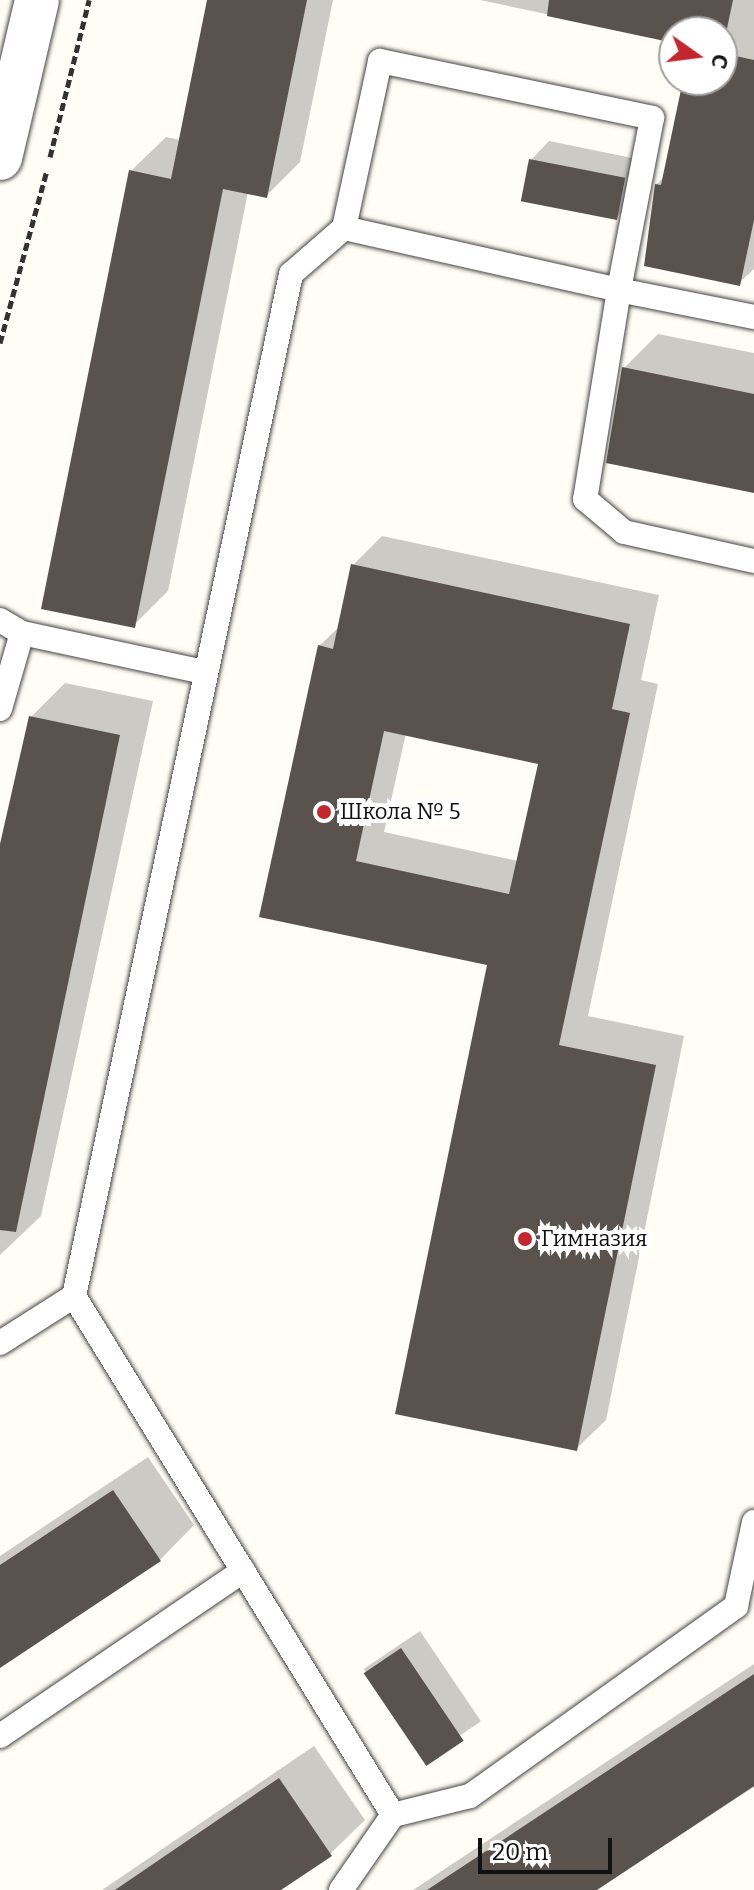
<!DOCTYPE html>
<meta charset="utf-8">
<style>
body{margin:0}
#map{position:relative;width:754px;height:1890px;overflow:hidden;background:#fffdf5;font-family:Bitter,serif}
div>[style]{position:absolute}
[style*='--x']{left:calc(var(--x)*1px);top:calc(var(--y)*1px);width:calc(var(--w)*1px);rotate:calc(var(--a)*1deg)}
.shadow>*{inset:0;background:#0003;transform-origin:0 0}
.building>*{inset:0;background:#5a524d;transform-origin:0 0}
.path>*{height:5px;margin-top:-2.5px;transform-origin:0;background:repeating-linear-gradient(90deg,#333 0 8px,transparent 0 12px)}
.roads{filter:drop-shadow(0 0 2px #444) drop-shadow(0 0 2px #444)}
.service>*{height:24px;margin:-12px;padding:0 12px;transform-origin:12px;border-radius:12px;background:#fff}
.tertiary>*{height:44px;margin:-22px;padding:0 22px;transform-origin:22px;border-radius:22px;background:#fff}
.dots>*{width:22px;height:22px;translate:-50% -50%;box-sizing:border-box;border:4px solid #fff;border-radius:50%}
span{translate:-50% -50%;white-space:nowrap;text-align:center;line-height:1.15;-webkit-text-stroke:8px #fff;paint-order:stroke}
.poi-label{font-size:22px;color:#111}
.left{translate:0 -50%;text-align:left}
.north{position:absolute;left:658px;top:16px;width:80px;height:80px;box-sizing:border-box;background:#fff;border:2px solid #a0a0a0;border-radius:50%;rotate:104deg;font-size:22px;font-weight:700;line-height:32px;text-align:center;color:#111}
.north::after{content:'';display:block;margin:auto;width:28px;height:36px;background:#c4262e;clip-path:polygon(50% 0,100% 100%,50% 72%,0 100%)}
.scale{position:absolute;left:478px;top:1838px;width:134px;height:36px;box-sizing:border-box;border:4px solid #111;border-top:0;padding-left:10px;font-size:24px;line-height:28px;white-space:nowrap;color:#111;-webkit-text-stroke:6px #fff;paint-order:stroke}
</style>
<div id="map">
<div class="shadow">
<i style="clip-path:polygon(209px 0,333px 0,300px 162px,266px 196px,248px 192px,168px 591px,134px 625px,131px 171px,166px 137px,181px 140px)"></i>
<i style="clip-path:polygon(480px 0,754px 0,754px 269px,739px 283px,656px 185px,665px 176px,685px 80px,722px 80px,722px 32px,674px 32px,674px 41px)"></i>
<i style="clip-path:polygon(549px 141px,642px 160px,635px 200px,616px 218px,531px 160px)"></i>
<i style="clip-path:polygon(658px 334px,754px 353px,754px 491px,624px 368px)"></i>
<i style="clip-path:polygon(evenodd,382px 536px,659px 595px,641px 680px,658px 684px,588px 1016px,684px 1036px,606px 1420px,576px 1449px,489px 964px,262px 915px,319px 646px,340px 626px,353px 565px,382px 536px,406px 733px,540px 763px,518px 861px,384px 832px,406px 733px)"></i>
<i style="clip-path:polygon(65px 683px,153px 701px,41px 1216px,0 1255px,0 851px,31px 717px)"></i>
<i style="clip-path:polygon(148px 1457px,194px 1525px,160px 1560px,0 1666px,0 1556px)"></i>
<i style="left:420px;top:1631px;width:109px;height:68px;rotate:56deg"></i>
<i style="clip-path:polygon(754px 1664px,754px 1787px,596px 1890px,413px 1890px)"></i>
<i style="clip-path:polygon(314px 1746px,365px 1820px,330px 1854px,277px 1890px,102px 1890px)"></i>
</div>
<div class="building">
<i style="clip-path:polygon(207px 0,307px 0,267px 198px,223px 189px,135px 628px,41px 609px,129px 170px,171px 179px)"></i>
<i style="clip-path:polygon(549px 0,733px 0,722px 52px,722px 32px,674px 32px,674px 43px,547px 16px)"></i>
<i style="clip-path:polygon(722px 53px,754px 60px,754px 220px,740px 286px,644px 266px,655px 184px,661px 185px,683px 80px,722px 80px)"></i>
<i style="left:529px;top:159px;width:98px;height:43px;rotate:11deg"></i>
<i style="clip-path:polygon(622px 367px,754px 394px,754px 493px,606px 463px)"></i>
<i style="clip-path:polygon(evenodd,351px 564px,630px 624px,612px 709px,630px 713px,559px 1045px,656px 1065px,577px 1451px,395px 1414px,487px 965px,259px 917px,318px 645px,333px 649px,351px 564px,384px 731px,538px 764px,509px 894px,356px 861px,384px 731px)"></i>
<i style="clip-path:polygon(29px 716px,120px 735px,16px 1232px,0 1230px,0 844px)"></i>
<i style="clip-path:polygon(113px 1490px,161px 1561px,0 1668px,0 1565px)"></i>
<i style="left:401px;top:1648px;width:112px;height:45px;rotate:56deg"></i>
<i style="clip-path:polygon(754px 1674px,754px 1786px,597px 1890px,427px 1890px)"></i>
<i style="clip-path:polygon(279px 1778px,332px 1856px,281px 1890px,115px 1890px)"></i>
</div>
<div class="path">
<i style="--x:50;--y:157;--w:162;--a:-76"></i>
<i style="--x:0;--y:343;--w:179;--a:-74.8"></i>
</div>
<div class="roads">
<div class="service">
<i style="--x:344;--y:228;--w:282;--a:12.7"></i>
<i style="--x:619;--y:290;--w:212;--a:99.2"></i>
<i style="--x:585;--y:499;--w:51;--a:40.2"></i>
<i style="--x:624;--y:532;--w:133;--a:12.6"></i>
<i style="--x:0;--y:620;--w:26;--a:31"></i>
<i style="--x:22;--y:633;--w:186;--a:12.1"></i>
<i style="--x:0;--y:709;--w:79;--a:-73.9"></i>
<i style="--x:0;--y:1343;--w:88;--a:-32.4"></i>
<i style="--x:0;--y:1736;--w:294;--a:-34.2"></i>
<i style="--x:393;--y:1815;--w:79;--a:-13.9"></i>
<i style="--x:470;--y:1796;--w:327;--a:-35.5"></i>
<i style="--x:736;--y:1606;--w:86;--a:-77.9"></i>
<i style="--x:341;--y:1890;--w:91;--a:-55.3"></i>
<i style="--x:393;--y:1815;--w:609;--a:-121.58"></i>
<i style="--x:74;--y:1296;--w:1045;--a:-78.01"></i>
<i style="--x:291;--y:274;--w:70;--a:-41"></i>
<i style="--x:344;--y:228;--w:171;--a:-77.8"></i>
<i style="--x:380;--y:61;--w:278;--a:11.8"></i>
<i style="--x:652;--y:118;--w:175;--a:100.9"></i>
<i style="--x:619;--y:290;--w:138;--a:11.3"></i>
</div>
<div class="tertiary">
<i style="--x:0;--y:158;--w:162;--a:-76.8"></i>
</div>
</div>
<div class="dots">
<i style="left:324px;top:812px;background:#c4262e"></i>
<i style="left:525px;top:1239px;background:#c4262e"></i>
</div>
<div class="poi-label">
<span class="left" style="left:340px;top:812px">Школа № 5</span>
<span class="left" style="left:541px;top:1239px">Гимназия</span>
</div>
<div class="north">С</div>
<div class="scale">20 m</div>
</div>
